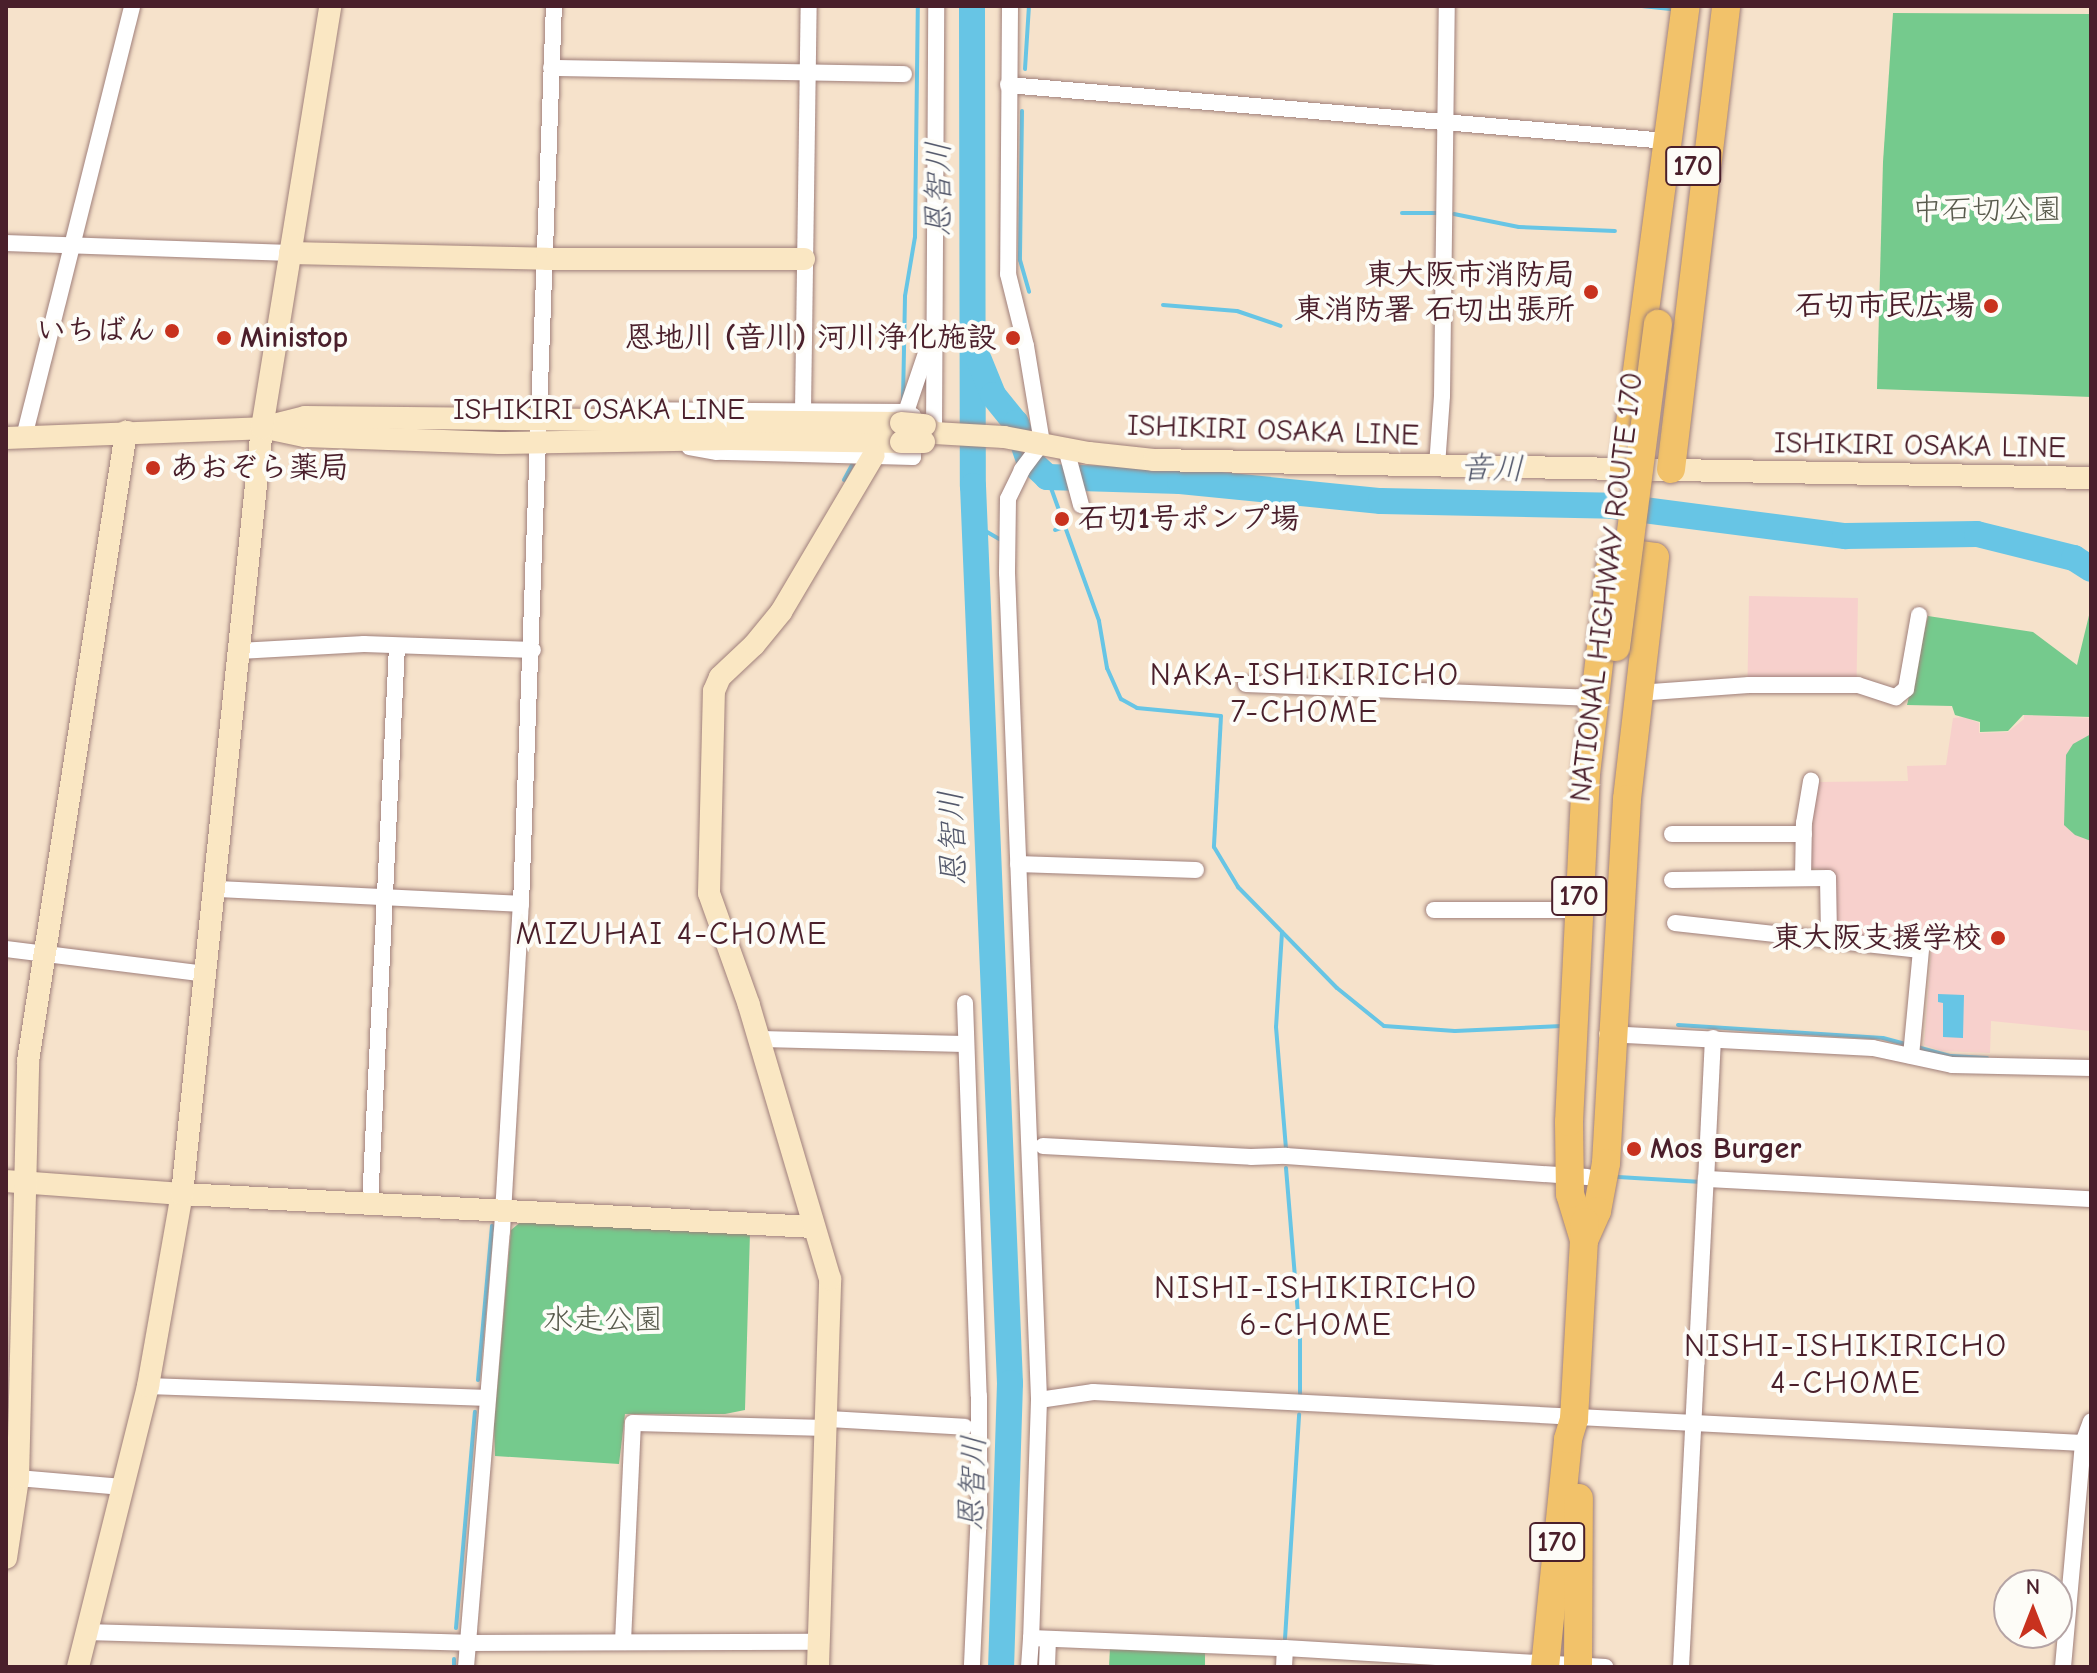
<!DOCTYPE html>
<meta charset="utf-8">
<style>
body{margin:0}
#map{position:relative;width:2097px;height:1673px;overflow:hidden;background:#f6e2cb;font-family:"Comic Neue","Klee One",sans-serif}
div>[style]{position:absolute}
[style*='--x']{left:calc(var(--x)*1px);top:calc(var(--y)*1px);width:calc(var(--w)*1px);rotate:calc(var(--a)*1deg)}
.built>*{inset:0;background:#f7d0cc;transform-origin:0 0}
.green>*{inset:0;background:#75ca8d}
.water>*{inset:0;background:#67c5e5}
.stream>*{height:4px;margin:-2px;padding:0 2px;transform-origin:2px;border-radius:2px;background:#67c5e5}
.river>*{height:26px;margin:-13px;padding:0 13px;transform-origin:13px;border-radius:13px;background:#67c5e5}
.roads{filter:drop-shadow(0 0 2px #a0807b) drop-shadow(0 0 2px #a0807b)}
.street>*{height:16px;margin:-8px;padding:0 8px;transform-origin:8px;border-radius:8px;background:#fff}
.secondary>*{height:22px;margin:-11px;padding:0 11px;transform-origin:11px;border-radius:11px;background:#fae7c3}
.highway>*{height:28px;margin:-14px;padding:0 14px;transform-origin:14px;border-radius:14px;background:#f2c26a}
.bridges{filter:drop-shadow(0 0 2px #a0807b) drop-shadow(0 0 2px #a0807b)}
.secondary-bridge>*{height:22px;margin:-11px;padding:0 11px;transform-origin:11px;border-radius:11px;background:#fae7c3}
.highway-bridge>*{height:28px;margin:-14px;padding:0 14px;transform-origin:14px;border-radius:14px;background:#f2c26a}
.dots>*{width:22px;height:22px;translate:-50% -50%;box-sizing:border-box;border:4px solid #fdfcf7;border-radius:50%}
span{translate:-50% -50%;white-space:nowrap;text-align:center;line-height:1.15;-webkit-text-stroke:8px #fdfcf7;paint-order:stroke}
.shield-label span{padding:2px 6px;background:#fdfcf7;border:2px solid;border-radius:6px;-webkit-text-stroke-width:0}
.shield-label{font-size:28px;color:#4a1f2b;font-weight:700}
.park-label{font-size:30px;color:#595b4d}
.poi-label{font-size:30px;color:#4a1f2b;font-weight:700}
.right{translate:-100% -50%;text-align:right}
.left{translate:0 -50%;text-align:left}
.street-label{font-size:30px;color:#4a1f2b}
.water-label{font-size:32px;color:#54596c;font-style:italic}
.neighbourhood-label{font-size:32px;color:#4a1f2b;letter-spacing:2px}
.frame{position:absolute;inset:0;border:8px solid #4a1f2b;pointer-events:none}
.north{position:absolute;left:1993px;top:1569px;width:80px;height:80px;box-sizing:border-box;background:#fdfcf7;border:2px solid #b5a4a5;border-radius:50%;rotate:0deg;font-size:22px;font-weight:700;line-height:32px;text-align:center;color:#4a1f2b}
.north::after{content:'';display:block;margin:auto;width:28px;height:36px;background:#c8321e;clip-path:polygon(50% 0,100% 100%,50% 72%,0 100%)}
</style>
<div id="map">
<div class="built">
<i style="left:1749px;top:596px;width:109px;height:81px;rotate:1deg"></i>
<i style="clip-path:polygon(2024px 715px,2091px 718px,2091px 1031px,1991px 1021px,1990px 1053px,1942px 1051px,1924px 1045px,1932px 943px,1841px 936px,1833px 930px,1835px 872px,1809px 867px,1816px 782px,1908px 781px,1907px 766px,1946px 765px,1953px 718px,1965px 717px,1979px 723px,1979px 733px,2008px 732px,2024px 719px)"></i>
</div>
<div class="green">
<i style="clip-path:polygon(1893px 13px,2091px 14px,2091px 397px,1877px 389px,1883px 162px)"></i>
<i style="clip-path:polygon(2091px 607px,2091px 717px,2023px 715px,2008px 731px,1980px 732px,1980px 722px,1955px 715px,1952px 706px,1907px 705px,1928px 616px,2033px 632px,2077px 665px)"></i>
<i style="clip-path:polygon(2091px 734px,2091px 841px,2075px 835px,2064px 825px,2066px 755px,2073px 744px)"></i>
<i style="clip-path:polygon(523px 1220px,750px 1232px,745px 1410px,725px 1414px,625px 1414px,619px 1464px,495px 1456px,494px 1426px,511px 1230px)"></i>
<i style="clip-path:polygon(1110px 1648px,1205px 1652px,1205px 1667px,1109px 1667px)"></i>
</div>
<div class="water">
<i style="clip-path:polygon(1938px 994px,1964px 995px,1963px 1038px,1943px 1037px,1943px 1003px,1938px 1002px)"></i>
</div>
<div class="stream">
<i style="--x:1642;--y:6;--w:31;--a:6"></i>
<i style="--x:2083;--y:6;--w:8;--a:0"></i>
<i style="--x:1025;--y:69;--w:63;--a:-86.4"></i>
<i style="--x:1022;--y:111;--w:149;--a:90.8"></i>
<i style="--x:1020;--y:260;--w:33;--a:74"></i>
<i style="--x:1402;--y:213;--w:35;--a:0"></i>
<i style="--x:1454;--y:214;--w:66;--a:11.3"></i>
<i style="--x:1519;--y:227;--w:96;--a:2.4"></i>
<i style="--x:1163;--y:305;--w:74;--a:4.6"></i>
<i style="--x:1237;--y:311;--w:46;--a:18.8"></i>
<i style="--x:971;--y:337;--w:14;--a:-4"></i>
<i style="--x:903;--y:401;--w:105;--a:-88.9"></i>
<i style="--x:905;--y:296;--w:60;--a:-80.4"></i>
<i style="--x:915;--y:237;--w:231;--a:-89.3"></i>
<i style="--x:1052;--y:469;--w:12;--a:42"></i>
<i style="--x:1047;--y:477;--w:153;--a:70.1"></i>
<i style="--x:1099;--y:621;--w:48;--a:80.3"></i>
<i style="--x:1107;--y:668;--w:34;--a:66"></i>
<i style="--x:1121;--y:699;--w:18;--a:29"></i>
<i style="--x:1137;--y:708;--w:84;--a:5.4"></i>
<i style="--x:1221;--y:716;--w:131;--a:93.1"></i>
<i style="--x:1214;--y:847;--w:47;--a:59"></i>
<i style="--x:1238;--y:887;--w:141;--a:45.6"></i>
<i style="--x:1337;--y:988;--w:60;--a:39"></i>
<i style="--x:1384;--y:1026;--w:71;--a:4"></i>
<i style="--x:1455;--y:1031;--w:107;--a:-2.7"></i>
<i style="--x:844;--y:480;--w:17;--a:-62"></i>
<i style="--x:975;--y:525;--w:28;--a:30"></i>
<i style="--x:1055;--y:530;--w:9;--a:-18"></i>
<i style="--x:1282;--y:932;--w:95;--a:93.6"></i>
<i style="--x:1276;--y:1027;--w:122;--a:85.3"></i>
<i style="--x:1678;--y:1025;--w:205;--a:3.6"></i>
<i style="--x:1883;--y:1038;--w:27;--a:15"></i>
<i style="--x:1917;--y:1047;--w:35;--a:15"></i>
<i style="--x:1951;--y:1056;--w:36;--a:3"></i>
<i style="--x:1286;--y:1168;--w:171;--a:85.3"></i>
<i style="--x:1300;--y:1338;--w:56;--a:90"></i>
<i style="--x:1618;--y:1177;--w:84;--a:3.4"></i>
<i style="--x:478;--y:1380;--w:155;--a:-84.8"></i>
<i style="--x:456;--y:1628;--w:217;--a:-85"></i>
<i style="--x:1285;--y:1639;--w:225;--a:-86.4"></i>
<i style="--x:454;--y:1667;--w:8;--a:-90"></i>
</div>
<div class="river">
<i style="--x:972;--y:6;--w:480;--a:89.9"></i>
<i style="--x:973;--y:486;--w:898;--a:87.64"></i>
<i style="--x:1010;--y:1383;--w:284;--a:91.8"></i>
<i style="--x:979;--y:360;--w:38;--a:68"></i>
<i style="--x:993;--y:395;--w:36;--a:51"></i>
<i style="--x:1016;--y:423;--w:39;--a:71"></i>
<i style="--x:1029;--y:460;--w:25;--a:43"></i>
<i style="--x:1047;--y:477;--w:133;--a:1.7"></i>
<i style="--x:1180;--y:481;--w:202;--a:5.7"></i>
<i style="--x:1381;--y:501;--w:232;--a:1.2"></i>
<i style="--x:1613;--y:506;--w:234;--a:7.4"></i>
<i style="--x:1845;--y:536;--w:132;--a:-0.9"></i>
<i style="--x:1977;--y:534;--w:100;--a:13.9"></i>
<i style="--x:2074;--y:558;--w:20;--a:33"></i>
</div>
<div class="roads">
<div class="street">
<i style="--x:1010;--y:6;--w:268;--a:90.4"></i>
<i style="--x:1008;--y:274;--w:74;--a:76"></i>
<i style="--x:1026;--y:346;--w:98;--a:80.6"></i>
<i style="--x:1042;--y:443;--w:34;--a:127"></i>
<i style="--x:1022;--y:470;--w:32;--a:116"></i>
<i style="--x:1008;--y:499;--w:74;--a:90.8"></i>
<i style="--x:1007;--y:573;--w:828;--a:87.78"></i>
<i style="--x:1039;--y:1400;--w:238;--a:91.9"></i>
<i style="--x:1031;--y:1638;--w:254;--a:2.3"></i>
<i style="--x:1285;--y:1648;--w:321;--a:3.4"></i>
<i style="--x:551;--y:68;--w:353;--a:1"></i>
<i style="--x:1008;--y:85;--w:660;--a:4.86"></i>
<i style="--x:6;--y:243;--w:284;--a:2"></i>
<i style="--x:604;--y:410;--w:302;--a:0.4"></i>
<i style="--x:906;--y:412;--w:8;--a:30"></i>
<i style="--x:913;--y:416;--w:41;--a:90"></i>
<i style="--x:913;--y:457;--w:196;--a:-178.5"></i>
<i style="--x:717;--y:452;--w:28;--a:-170"></i>
<i style="--x:803;--y:411;--w:405;--a:-89.2"></i>
<i style="--x:906;--y:412;--w:75;--a:-71.3"></i>
<i style="--x:934;--y:433;--w:427;--a:-89.7"></i>
<i style="--x:24;--y:437;--w:444;--a:-75.9"></i>
<i style="--x:1066;--y:449;--w:58;--a:75"></i>
<i style="--x:1437;--y:466;--w:70;--a:-85.9"></i>
<i style="--x:1442;--y:396;--w:390;--a:-89.3"></i>
<i style="--x:239;--y:651;--w:125;--a:-3.2"></i>
<i style="--x:364;--y:644;--w:169;--a:2"></i>
<i style="--x:1246;--y:684;--w:348;--a:2.3"></i>
<i style="--x:1638;--y:693;--w:111;--a:-4.1"></i>
<i style="--x:1749;--y:685;--w:109;--a:0"></i>
<i style="--x:1858;--y:685;--w:40;--a:18"></i>
<i style="--x:1896;--y:697;--w:13;--a:-39"></i>
<i style="--x:1906;--y:689;--w:75;--a:-80"></i>
<i style="--x:1672;--y:834;--w:132;--a:0"></i>
<i style="--x:1018;--y:864;--w:178;--a:1.9"></i>
<i style="--x:1803;--y:878;--w:55;--a:-89"></i>
<i style="--x:1804;--y:823;--w:43;--a:-80.5"></i>
<i style="--x:1672;--y:880;--w:156;--a:-0.7"></i>
<i style="--x:1828;--y:878;--w:60;--a:89"></i>
<i style="--x:216;--y:889;--w:305;--a:2.8"></i>
<i style="--x:1434;--y:910;--w:144;--a:0"></i>
<i style="--x:1675;--y:923;--w:247;--a:6.3"></i>
<i style="--x:1921;--y:950;--w:106;--a:95.4"></i>
<i style="--x:6;--y:949;--w:203;--a:7.1"></i>
<i style="--x:965;--y:1003;--w:393;--a:88"></i>
<i style="--x:979;--y:1396;--w:114;--a:90"></i>
<i style="--x:979;--y:1510;--w:157;--a:92.6"></i>
<i style="--x:1607;--y:1034;--w:266;--a:3"></i>
<i style="--x:1873;--y:1048;--w:81;--a:12.1"></i>
<i style="--x:1952;--y:1065;--w:139;--a:1.2"></i>
<i style="--x:1713;--y:1038;--w:141;--a:92.8"></i>
<i style="--x:1706;--y:1179;--w:386;--a:3"></i>
<i style="--x:759;--y:1039;--w:207;--a:1.4"></i>
<i style="--x:1043;--y:1146;--w:208;--a:3"></i>
<i style="--x:1251;--y:1157;--w:35;--a:-2"></i>
<i style="--x:1286;--y:1156;--w:302;--a:4"></i>
<i style="--x:370;--y:1204;--w:559;--a:-87.23"></i>
<i style="--x:148;--y:1386;--w:340;--a:2"></i>
<i style="--x:1039;--y:1400;--w:55;--a:-8.4"></i>
<i style="--x:1093;--y:1392;--w:991;--a:2.95"></i>
<i style="--x:828;--y:1419;--w:137;--a:3.3"></i>
<i style="--x:6;--y:1477;--w:117;--a:4.9"></i>
<i style="--x:85;--y:1632;--w:382;--a:1.6"></i>
<i style="--x:467;--y:1643;--w:351;--a:-0.2"></i>
<i style="--x:623;--y:1642;--w:219;--a:-87.4"></i>
<i style="--x:633;--y:1423;--w:195;--a:1.5"></i>
<i style="--x:466;--y:1667;--w:437;--a:-85.3"></i>
<i style="--x:502;--y:1231;--w:328;--a:-86.7"></i>
<i style="--x:521;--y:904;--w:899;--a:-87.9"></i>
<i style="--x:1029;--y:1667;--w:29;--a:-86"></i>
<i style="--x:1047;--y:1667;--w:28;--a:-88"></i>
<i style="--x:1284;--y:1667;--w:19;--a:-87"></i>
<i style="--x:1681;--y:1667;--w:489;--a:-87.1"></i>
<i style="--x:2063;--y:1667;--w:225;--a:-84.9"></i>
<i style="--x:2083;--y:1443;--w:23;--a:-70"></i>
</div>
<div class="secondary">
<i style="--x:290;--y:253;--w:257;--a:1.3"></i>
<i style="--x:547;--y:259;--w:257;--a:0"></i>
<i style="--x:925;--y:425;--w:12;--a:42"></i>
<i style="--x:934;--y:433;--w:70;--a:3.3"></i>
<i style="--x:1004;--y:437;--w:86;--a:10.7"></i>
<i style="--x:1089;--y:453;--w:65;--a:6.1"></i>
<i style="--x:1154;--y:460;--w:937;--a:1.1"></i>
<i style="--x:271;--y:429;--w:35;--a:12"></i>
<i style="--x:305;--y:436;--w:194;--a:2.1"></i>
<i style="--x:499;--y:443;--w:232;--a:-1"></i>
<i style="--x:731;--y:439;--w:170;--a:1"></i>
<i style="--x:6;--y:438;--w:256;--a:-2.2"></i>
<i style="--x:262;--y:428;--w:44;--a:-14.3"></i>
<i style="--x:305;--y:417;--w:596;--a:0.58"></i>
<i style="--x:6;--y:1181;--w:176;--a:4.2"></i>
<i style="--x:182;--y:1194;--w:632;--a:2.99"></i>
<i style="--x:6;--y:1558;--w:80;--a:-81.4"></i>
<i style="--x:18;--y:1479;--w:418;--a:-88.6"></i>
<i style="--x:28;--y:1061;--w:637;--a:-81.14"></i>
<i style="--x:78;--y:1667;--w:290;--a:-76"></i>
<i style="--x:148;--y:1386;--w:195;--a:-80"></i>
<i style="--x:182;--y:1194;--w:770;--a:-84.04"></i>
<i style="--x:262;--y:428;--w:427;--a:-80.8"></i>
<i style="--x:818;--y:1667;--w:388;--a:-88.2"></i>
<i style="--x:830;--y:1279;--w:286;--a:-106.5"></i>
<i style="--x:749;--y:1005;--w:119;--a:-109.7"></i>
<i style="--x:709;--y:893;--w:202;--a:-88.6"></i>
<i style="--x:714;--y:691;--w:15;--a:-67"></i>
<i style="--x:720;--y:677;--w:47;--a:-43.3"></i>
<i style="--x:754;--y:645;--w:43;--a:-50.7"></i>
<i style="--x:781;--y:612;--w:182;--a:-59.4"></i>
</div>
<div class="highway">
<i style="--x:1624;--y:468;--w:466;--a:-82.4"></i>
<i style="--x:1671;--y:469;--w:466;--a:-83.2"></i>
<i style="--x:1612;--y:551;--w:43;--a:7.9"></i>
<i style="--x:1655;--y:557;--w:244;--a:96.6"></i>
<i style="--x:1627;--y:799;--w:365;--a:93.3"></i>
<i style="--x:1606;--y:1163;--w:49;--a:100.6"></i>
<i style="--x:1597;--y:1211;--w:32;--a:114"></i>
<i style="--x:1584;--y:1240;--w:48;--a:-106.9"></i>
<i style="--x:1570;--y:1194;--w:72;--a:-90.8"></i>
<i style="--x:1569;--y:1122;--w:348;--a:-87.2"></i>
<i style="--x:1586;--y:774;--w:225;--a:-83.3"></i>
<i style="--x:1545;--y:1667;--w:229;--a:-84.2"></i>
<i style="--x:1568;--y:1439;--w:21;--a:-73"></i>
<i style="--x:1574;--y:1419;--w:197;--a:-86.8"></i>
<i style="--x:1578;--y:1667;--w:169;--a:-89.7"></i>
</div>
</div>
<div class="bridges">
<div class="secondary-bridge">
<i style="--x:901;--y:423;--w:24;--a:5"></i>
<i style="--x:901;--y:442;--w:23;--a:0"></i>
</div>
<div class="highway-bridge">
<i style="--x:1616;--y:647;--w:326;--a:-82.6"></i>
</div>
</div>
<div class="dots">
<i style="left:1591px;top:292px;background:#c8321e"></i>
<i style="left:1991px;top:306px;background:#c8321e"></i>
<i style="left:172px;top:331px;background:#c8321e"></i>
<i style="left:224px;top:338px;background:#c8321e"></i>
<i style="left:1013px;top:338px;background:#c8321e"></i>
<i style="left:153px;top:468px;background:#c8321e"></i>
<i style="left:1062px;top:519px;background:#c8321e"></i>
<i style="left:1998px;top:938px;background:#c8321e"></i>
<i style="left:1634px;top:1149px;background:#c8321e"></i>
</div>
<div class="shield-label">
<span style="left:1693px;top:166px">170</span>
<span style="left:1579px;top:896px">170</span>
<span style="left:1557px;top:1542px">170</span>
</div>
<div class="park-label">
<span style="left:1987px;top:210px">中石切公園</span>
<span style="left:603px;top:1320px">水走公園</span>
</div>
<div class="poi-label">
<span class="right" style="left:1575px;top:292px">東大阪市消防局<br>東消防署 石切出張所</span>
<span class="right" style="left:1975px;top:306px">石切市民広場</span>
<span class="right" style="left:156px;top:331px">いちばん</span>
<span class="left" style="left:240px;top:338px">Ministop</span>
<span class="right" style="left:997px;top:338px">恩地川 (音川) 河川浄化施設</span>
<span class="left" style="left:169px;top:468px">あおぞら薬局</span>
<span class="left" style="left:1078px;top:519px">石切1号ポンプ場</span>
<span class="right" style="left:1982px;top:938px">東大阪支援学校</span>
<span class="left" style="left:1650px;top:1149px">Mos Burger</span>
</div>
<div class="street-label">
<span style="left:599px;top:410px">ISHIKIRI OSAKA LINE</span>
<span style="left:1273px;top:431px;rotate:2deg">ISHIKIRI OSAKA LINE</span>
<span style="left:1920px;top:446px;rotate:1deg">ISHIKIRI OSAKA LINE</span>
<span style="left:1607px;top:587px;rotate:-83deg">NATIONAL HIGHWAY ROUTE 170</span>
</div>
<div class="water-label">
<span style="left:939px;top:189px;rotate:-90deg">恩智川</span>
<span style="left:1492px;top:469px;rotate:1deg">音川</span>
<span style="left:953px;top:838px;rotate:-92deg">恩智川</span>
<span style="left:973px;top:1483px;rotate:-88deg">恩智川</span>
</div>
<div class="neighbourhood-label">
<span style="left:1305px;top:694px">NAKA-ISHIKIRICHO<br>7-CHOME</span>
<span style="left:672px;top:934px">MIZUHAI 4-CHOME</span>
<span style="left:1316px;top:1307px">NISHI-ISHIKIRICHO<br>6-CHOME</span>
<span style="left:1846px;top:1365px">NISHI-ISHIKIRICHO<br>4-CHOME</span>
</div>
<div class="frame"></div>
<div class="north">N</div>
</div>
